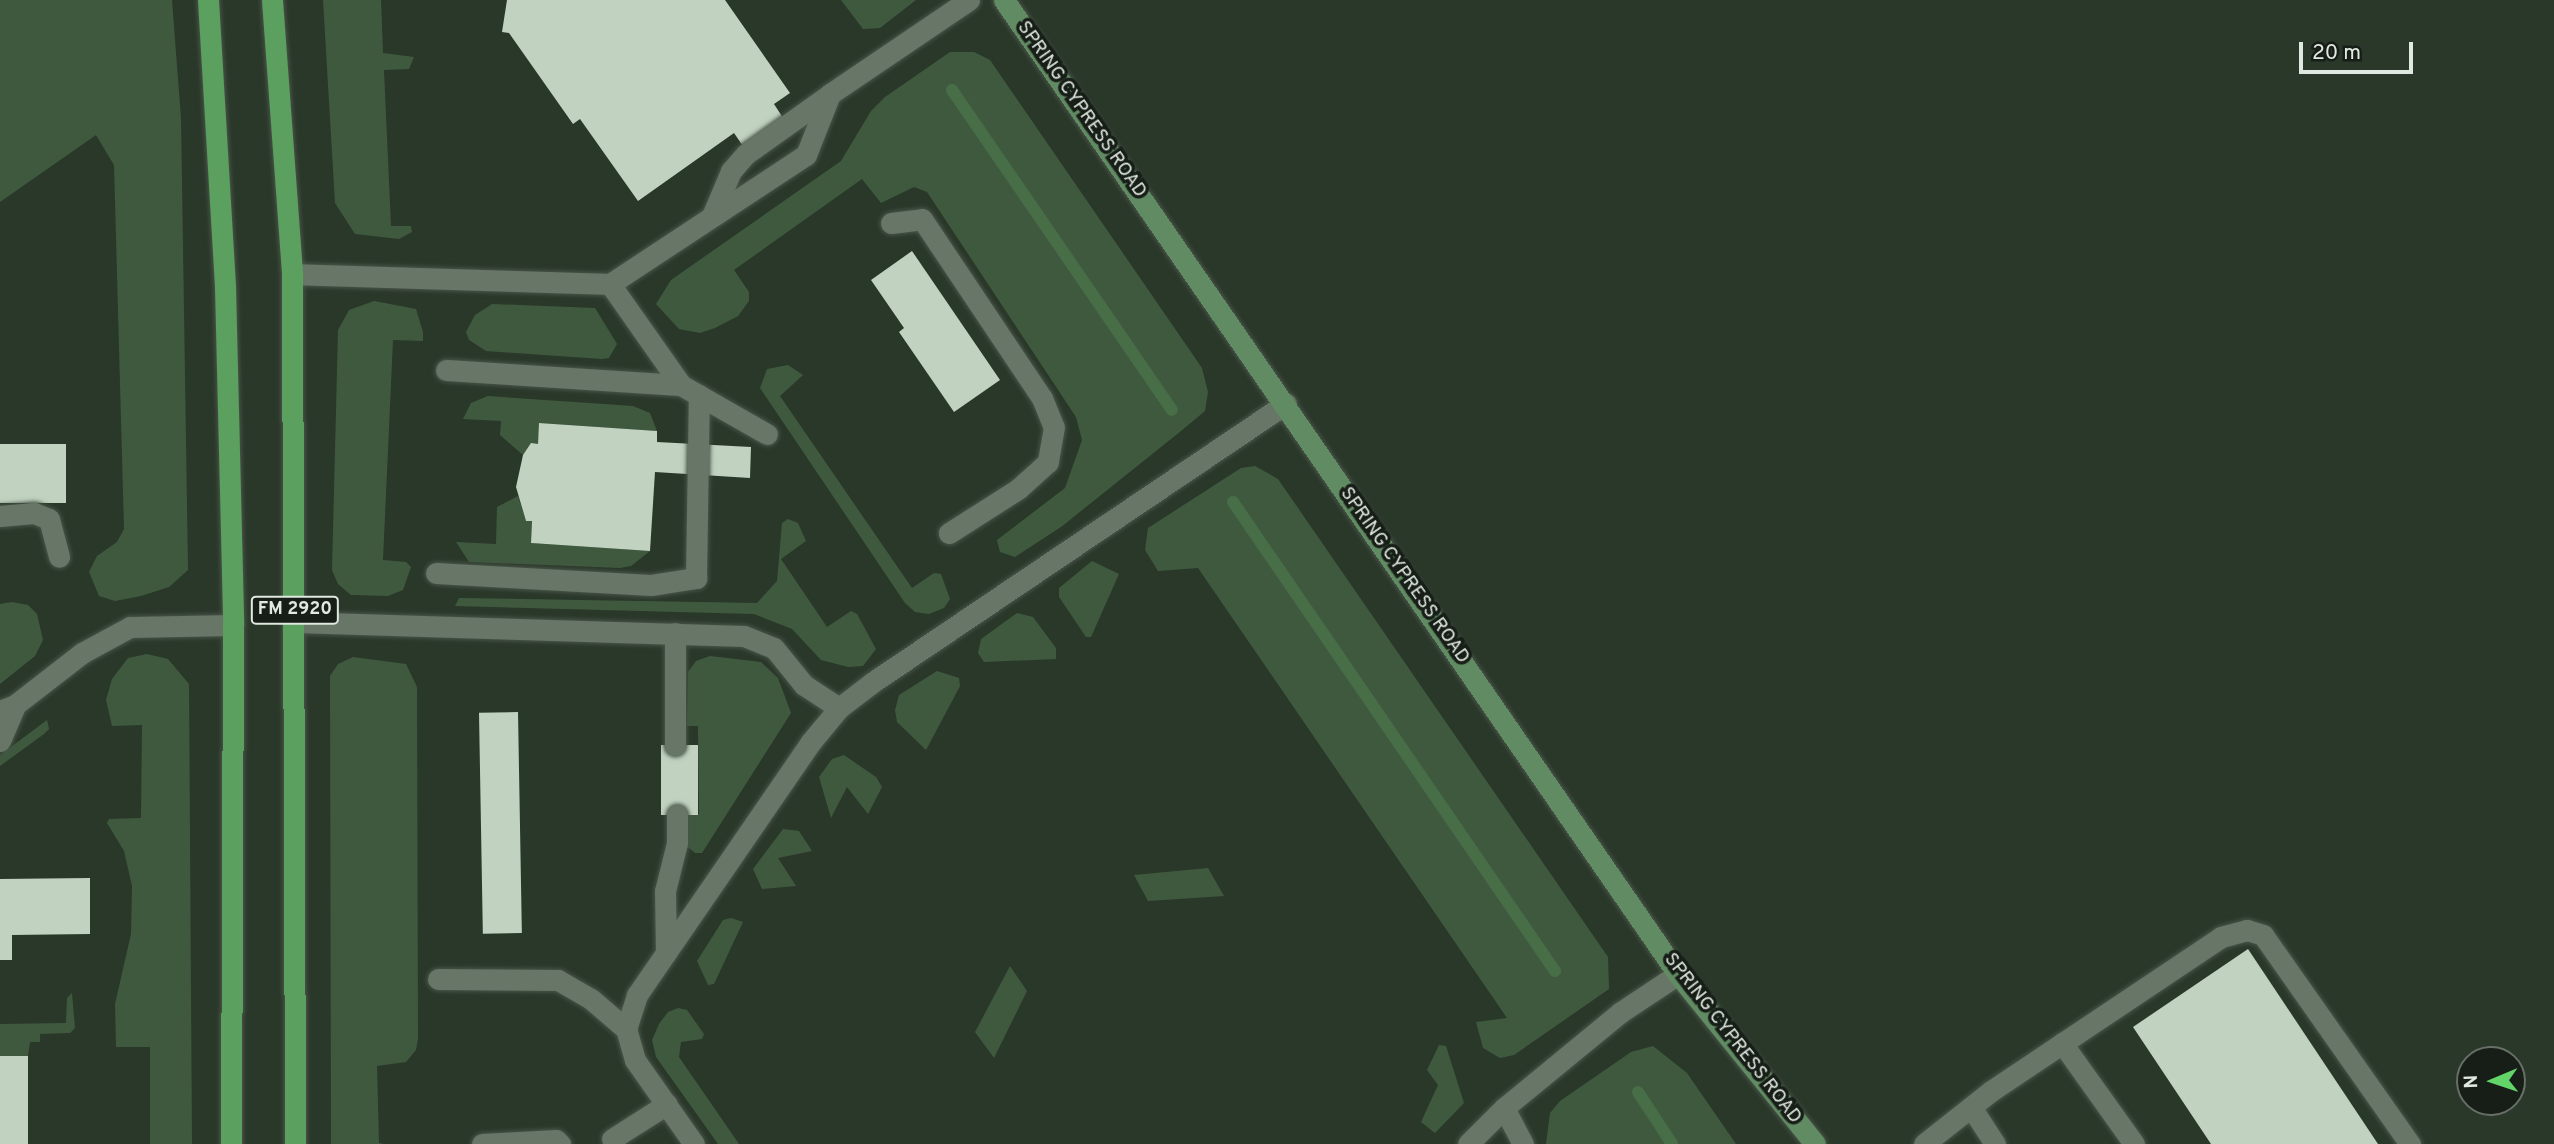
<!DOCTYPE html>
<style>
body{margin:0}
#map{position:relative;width:2554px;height:1144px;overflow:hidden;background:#2a382a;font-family:Overpass,sans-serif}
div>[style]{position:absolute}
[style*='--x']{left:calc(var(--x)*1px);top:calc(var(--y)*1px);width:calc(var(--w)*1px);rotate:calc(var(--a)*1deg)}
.green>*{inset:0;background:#3f593f}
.stream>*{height:12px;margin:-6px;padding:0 6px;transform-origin:6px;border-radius:6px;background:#476e47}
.building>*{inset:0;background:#c1d2c0;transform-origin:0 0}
.roads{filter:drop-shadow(0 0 2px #485448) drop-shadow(0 0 2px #485448)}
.lane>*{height:21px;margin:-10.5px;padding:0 10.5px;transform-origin:10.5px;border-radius:10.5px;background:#677667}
.secondary>*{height:21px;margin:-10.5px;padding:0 10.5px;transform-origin:10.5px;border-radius:10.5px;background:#618b62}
.primary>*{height:21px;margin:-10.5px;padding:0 10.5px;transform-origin:10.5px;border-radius:10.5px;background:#5ba05e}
span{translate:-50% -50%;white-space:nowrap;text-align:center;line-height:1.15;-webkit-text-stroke:7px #171d17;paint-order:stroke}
.shield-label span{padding:2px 5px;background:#171d17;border:2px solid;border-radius:5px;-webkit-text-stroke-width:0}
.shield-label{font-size:18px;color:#e0e9e0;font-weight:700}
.street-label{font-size:19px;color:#e0e9e0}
.north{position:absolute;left:2456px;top:1046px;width:70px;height:70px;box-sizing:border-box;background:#171d17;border:2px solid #676f67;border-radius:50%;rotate:268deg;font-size:19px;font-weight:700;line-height:28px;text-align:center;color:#e0e9e0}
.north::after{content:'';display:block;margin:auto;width:24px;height:32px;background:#63d468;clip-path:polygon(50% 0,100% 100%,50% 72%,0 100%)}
.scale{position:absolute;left:2299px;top:42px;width:114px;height:32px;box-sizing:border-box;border:4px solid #e0e9e0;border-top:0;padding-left:9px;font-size:21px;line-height:24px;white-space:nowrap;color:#e0e9e0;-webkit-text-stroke:5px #171d17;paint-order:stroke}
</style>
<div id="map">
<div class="green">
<i style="clip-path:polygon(0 0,172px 0,181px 118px,188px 570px,169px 587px,141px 596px,115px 601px,99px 596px,89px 572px,97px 556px,117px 542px,124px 529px,114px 165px,96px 135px,0 202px)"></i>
<i style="clip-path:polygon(323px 0,381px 0,383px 53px,414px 57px,409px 69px,384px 70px,391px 226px,411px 226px,412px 232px,399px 239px,355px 234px,335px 203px)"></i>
<i style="clip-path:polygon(841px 0,916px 0,880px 28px,863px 29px)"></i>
<i style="clip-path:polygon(950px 52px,974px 52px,990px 60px,1202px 368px,1208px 392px,1205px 411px,1181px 431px,1061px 527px,1015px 557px,1000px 552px,997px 540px,1065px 488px,1082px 440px,1076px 417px,927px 192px,914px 187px,881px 203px,862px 179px,734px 270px,749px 292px,749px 301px,738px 316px,715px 328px,700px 333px,679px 329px,656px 304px,671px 280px,841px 161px,871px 111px,885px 97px)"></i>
<i style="clip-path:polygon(374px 301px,416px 309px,423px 332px,423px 341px,393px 340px,383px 560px,406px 562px,411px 567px,403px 590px,388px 596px,351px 595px,338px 584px,332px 570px,338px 330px,349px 310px)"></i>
<i style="clip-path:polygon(492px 304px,595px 308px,617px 344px,609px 358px,602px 359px,486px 351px,469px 340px,466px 332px,475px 315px)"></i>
<i style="clip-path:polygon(788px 365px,803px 375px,780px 396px,912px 588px,934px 573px,941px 574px,950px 599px,944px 608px,929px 614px,915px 612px,905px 603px,760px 388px,767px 369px)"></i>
<i style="clip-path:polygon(488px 396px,633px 406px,650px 413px,657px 431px,540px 423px,538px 444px,531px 444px,523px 455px,500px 435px,501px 421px,463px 419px,471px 403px)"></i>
<i style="clip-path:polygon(1255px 466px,1278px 479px,1608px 957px,1609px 989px,1514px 1055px,1500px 1058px,1483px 1048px,1476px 1022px,1507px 1018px,1198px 568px,1158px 571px,1145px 550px,1148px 528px,1241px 468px)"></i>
<i style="clip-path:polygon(518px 496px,526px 521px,532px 521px,531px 543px,650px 551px,631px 566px,620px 568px,469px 562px,456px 542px,496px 544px,497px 507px)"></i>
<i style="clip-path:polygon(788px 519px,798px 523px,806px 541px,781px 559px,827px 627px,851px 611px,857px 614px,876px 649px,863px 666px,848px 667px,821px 660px,792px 629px,754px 614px,455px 606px,459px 598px,757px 603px,777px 581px,782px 523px)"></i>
<i style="clip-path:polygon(1092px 561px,1119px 574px,1091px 637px,1086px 637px,1059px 597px,1059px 588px)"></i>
<i style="clip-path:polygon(12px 602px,28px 605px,37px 614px,43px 640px,35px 656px,0 684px,0 604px)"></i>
<i style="clip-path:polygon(1017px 613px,1033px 617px,1056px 648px,1056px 659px,984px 662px,978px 653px,981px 639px)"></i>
<i style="clip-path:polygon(147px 654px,168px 659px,189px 684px,192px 1144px,150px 1144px,150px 1047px,116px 1047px,115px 1004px,131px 934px,132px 886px,124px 851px,107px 823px,109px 819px,141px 818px,142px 725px,112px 726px,106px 700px,112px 679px,128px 658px)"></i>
<i style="clip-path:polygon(710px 656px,761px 662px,778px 678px,791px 713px,702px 853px,695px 853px,688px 847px,687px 815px,699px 814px,698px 726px,687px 726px,688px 672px,696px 661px)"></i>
<i style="clip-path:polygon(353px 657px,406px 664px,417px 687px,418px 1039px,416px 1050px,406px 1062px,377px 1066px,379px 1143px,384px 1144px,331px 1144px,330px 676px,338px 664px)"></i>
<i style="clip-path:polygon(937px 671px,959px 678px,960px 686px,926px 750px,897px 722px,895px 710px,899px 695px)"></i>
<i style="clip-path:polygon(47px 720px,49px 729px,44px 734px,0 766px,0 755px)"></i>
<i style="clip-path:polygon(844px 755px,876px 777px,882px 787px,868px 814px,847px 787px,831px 818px,819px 777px,832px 759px)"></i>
<i style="clip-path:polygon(783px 829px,799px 831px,812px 851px,778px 858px,796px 886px,762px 889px,753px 869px)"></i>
<i style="clip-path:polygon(1208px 868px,1224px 896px,1148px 901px,1134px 875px)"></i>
<i style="clip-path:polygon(731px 918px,743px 922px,714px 984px,708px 985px,697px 961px,723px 920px)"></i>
<i style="clip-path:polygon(1010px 966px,1027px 991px,994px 1058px,975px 1032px)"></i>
<i style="clip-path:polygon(72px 993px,75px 1028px,70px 1033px,40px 1034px,40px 1042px,30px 1042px,28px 1056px,0 1056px,0 1024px,66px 1023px,67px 998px)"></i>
<i style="clip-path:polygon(678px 1008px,687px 1010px,704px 1034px,702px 1039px,681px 1042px,679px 1057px,739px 1144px,718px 1144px,656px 1057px,652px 1040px,659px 1024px,668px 1012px)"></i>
<i style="clip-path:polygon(1439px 1045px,1446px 1046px,1464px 1103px,1435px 1133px,1421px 1122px,1438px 1085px,1427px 1070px)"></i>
<i style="clip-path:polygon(1653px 1046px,1687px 1073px,1736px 1144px,1546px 1144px,1550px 1113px,1560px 1101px,1631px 1052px)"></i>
</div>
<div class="stream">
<i style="--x:952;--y:90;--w:388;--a:55.5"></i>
<i style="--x:1233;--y:502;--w:569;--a:55.53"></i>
<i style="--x:1638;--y:1092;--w:62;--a:56.8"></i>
</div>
<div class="building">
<i style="clip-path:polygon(507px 0,725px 0,790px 93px,774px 104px,787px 124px,747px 152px,734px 133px,638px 201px,580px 119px,573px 124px,509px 33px,502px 32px)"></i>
<i style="clip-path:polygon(912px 251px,1000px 380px,954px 412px,899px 332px,904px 328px,871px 280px)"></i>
<i style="clip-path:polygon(539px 423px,657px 431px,657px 442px,751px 447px,750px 478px,655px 472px,650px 551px,531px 543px,532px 521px,526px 521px,516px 487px,523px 455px,531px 443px,538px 444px)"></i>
<i style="left:66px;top:444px;width:59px;height:66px;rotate:90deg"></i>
<i style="left:518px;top:712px;width:221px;height:39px;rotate:89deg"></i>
<i style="left:661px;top:745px;width:37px;height:70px"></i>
<i style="clip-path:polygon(90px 878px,90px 934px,12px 935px,12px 960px,0 960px,0 879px)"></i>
<i style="clip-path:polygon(2248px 949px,2378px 1144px,2211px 1144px,2133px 1027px)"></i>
<i style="left:0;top:1056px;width:28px;height:88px"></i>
</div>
<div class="roads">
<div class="lane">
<i style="--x:712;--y:216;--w:49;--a:-67.1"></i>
<i style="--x:731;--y:171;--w:23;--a:-49"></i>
<i style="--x:746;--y:154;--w:102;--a:-35.4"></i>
<i style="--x:891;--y:223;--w:31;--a:-7"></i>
<i style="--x:922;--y:219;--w:216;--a:56.2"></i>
<i style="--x:1042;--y:398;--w:31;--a:68"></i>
<i style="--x:1054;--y:427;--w:36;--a:100"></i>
<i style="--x:1048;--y:462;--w:40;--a:138"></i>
<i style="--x:1018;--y:489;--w:82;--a:147.5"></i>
<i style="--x:292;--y:274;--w:318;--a:1.8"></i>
<i style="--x:610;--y:284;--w:235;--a:-33.4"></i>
<i style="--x:806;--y:155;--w:66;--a:-68.5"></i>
<i style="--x:830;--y:94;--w:168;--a:-34.1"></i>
<i style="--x:610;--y:284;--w:123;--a:54.9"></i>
<i style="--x:446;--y:370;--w:235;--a:3.7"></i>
<i style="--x:681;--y:385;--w:99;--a:29.7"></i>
<i style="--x:0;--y:516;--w:34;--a:-5"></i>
<i style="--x:34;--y:513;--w:16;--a:22"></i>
<i style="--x:49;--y:519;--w:39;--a:75"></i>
<i style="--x:436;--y:573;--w:215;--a:3.2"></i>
<i style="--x:651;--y:585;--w:46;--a:-8.8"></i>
<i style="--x:696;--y:578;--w:183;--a:-89.1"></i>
<i style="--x:295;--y:622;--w:449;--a:1.8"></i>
<i style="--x:744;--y:636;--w:32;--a:22"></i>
<i style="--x:774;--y:648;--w:48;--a:51"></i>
<i style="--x:804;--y:685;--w:42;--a:33.3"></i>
<i style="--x:675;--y:633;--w:112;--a:90"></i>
<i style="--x:0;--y:711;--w:16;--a:-22"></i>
<i style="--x:15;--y:705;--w:85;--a:-37.8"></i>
<i style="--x:82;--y:653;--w:55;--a:-28.4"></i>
<i style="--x:130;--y:627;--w:103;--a:-1.1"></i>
<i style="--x:0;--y:741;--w:39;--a:-67"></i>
<i style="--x:666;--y:953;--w:62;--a:-90.9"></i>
<i style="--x:665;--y:891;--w:49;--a:-76"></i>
<i style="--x:677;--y:843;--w:28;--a:-90"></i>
<i style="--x:438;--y:979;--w:120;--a:0.5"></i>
<i style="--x:558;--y:980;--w:38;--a:30"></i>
<i style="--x:591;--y:999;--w:46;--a:40.6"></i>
<i style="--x:2062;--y:1043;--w:124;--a:54.5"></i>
<i style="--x:1971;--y:1107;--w:44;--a:57"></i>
<i style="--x:1504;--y:1108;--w:41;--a:62.2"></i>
<i style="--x:612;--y:1139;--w:65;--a:-32.5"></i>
<i style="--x:482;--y:1144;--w:74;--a:-3.1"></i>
<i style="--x:556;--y:1140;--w:6;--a:45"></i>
<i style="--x:694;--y:1144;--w:103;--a:-125.1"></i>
<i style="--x:635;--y:1060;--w:32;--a:-106"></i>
<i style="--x:626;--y:1029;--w:36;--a:-72"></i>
<i style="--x:637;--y:995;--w:306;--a:-55.5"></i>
<i style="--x:810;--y:743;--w:45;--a:-50.4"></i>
<i style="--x:839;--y:708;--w:43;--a:-37.4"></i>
<i style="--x:873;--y:682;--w:498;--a:-34"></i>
<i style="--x:1468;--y:1144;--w:51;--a:-45"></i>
<i style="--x:1504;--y:1108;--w:151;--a:-39.4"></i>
<i style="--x:1621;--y:1012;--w:69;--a:-33.7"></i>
<i style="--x:1924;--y:1144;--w:85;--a:-38.3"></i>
<i style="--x:1991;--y:1091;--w:277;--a:-33.8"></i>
<i style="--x:2221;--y:937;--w:27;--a:-15"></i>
<i style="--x:2247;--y:930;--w:17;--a:17"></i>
<i style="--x:2263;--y:935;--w:256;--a:54.9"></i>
</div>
<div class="secondary">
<i style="--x:1004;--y:0;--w:1184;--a:55.32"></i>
<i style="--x:1678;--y:974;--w:218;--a:51.1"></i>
</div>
<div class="primary">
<i style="--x:208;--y:0;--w:288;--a:86.6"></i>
<i style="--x:225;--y:287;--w:338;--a:88.6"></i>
<i style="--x:233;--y:625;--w:519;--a:90.22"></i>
<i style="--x:272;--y:0;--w:275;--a:85.8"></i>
<i style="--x:292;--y:274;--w:870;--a:89.8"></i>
</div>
</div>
<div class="shield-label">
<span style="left:295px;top:610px">FM 2920</span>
</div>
<div class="street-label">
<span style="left:1081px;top:110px;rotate:55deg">SPRING CYPRESS ROAD</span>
<span style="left:1404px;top:576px;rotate:55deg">SPRING CYPRESS ROAD</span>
<span style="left:1732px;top:1039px;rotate:52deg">SPRING CYPRESS ROAD</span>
</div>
<div class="north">N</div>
<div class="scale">20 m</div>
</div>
